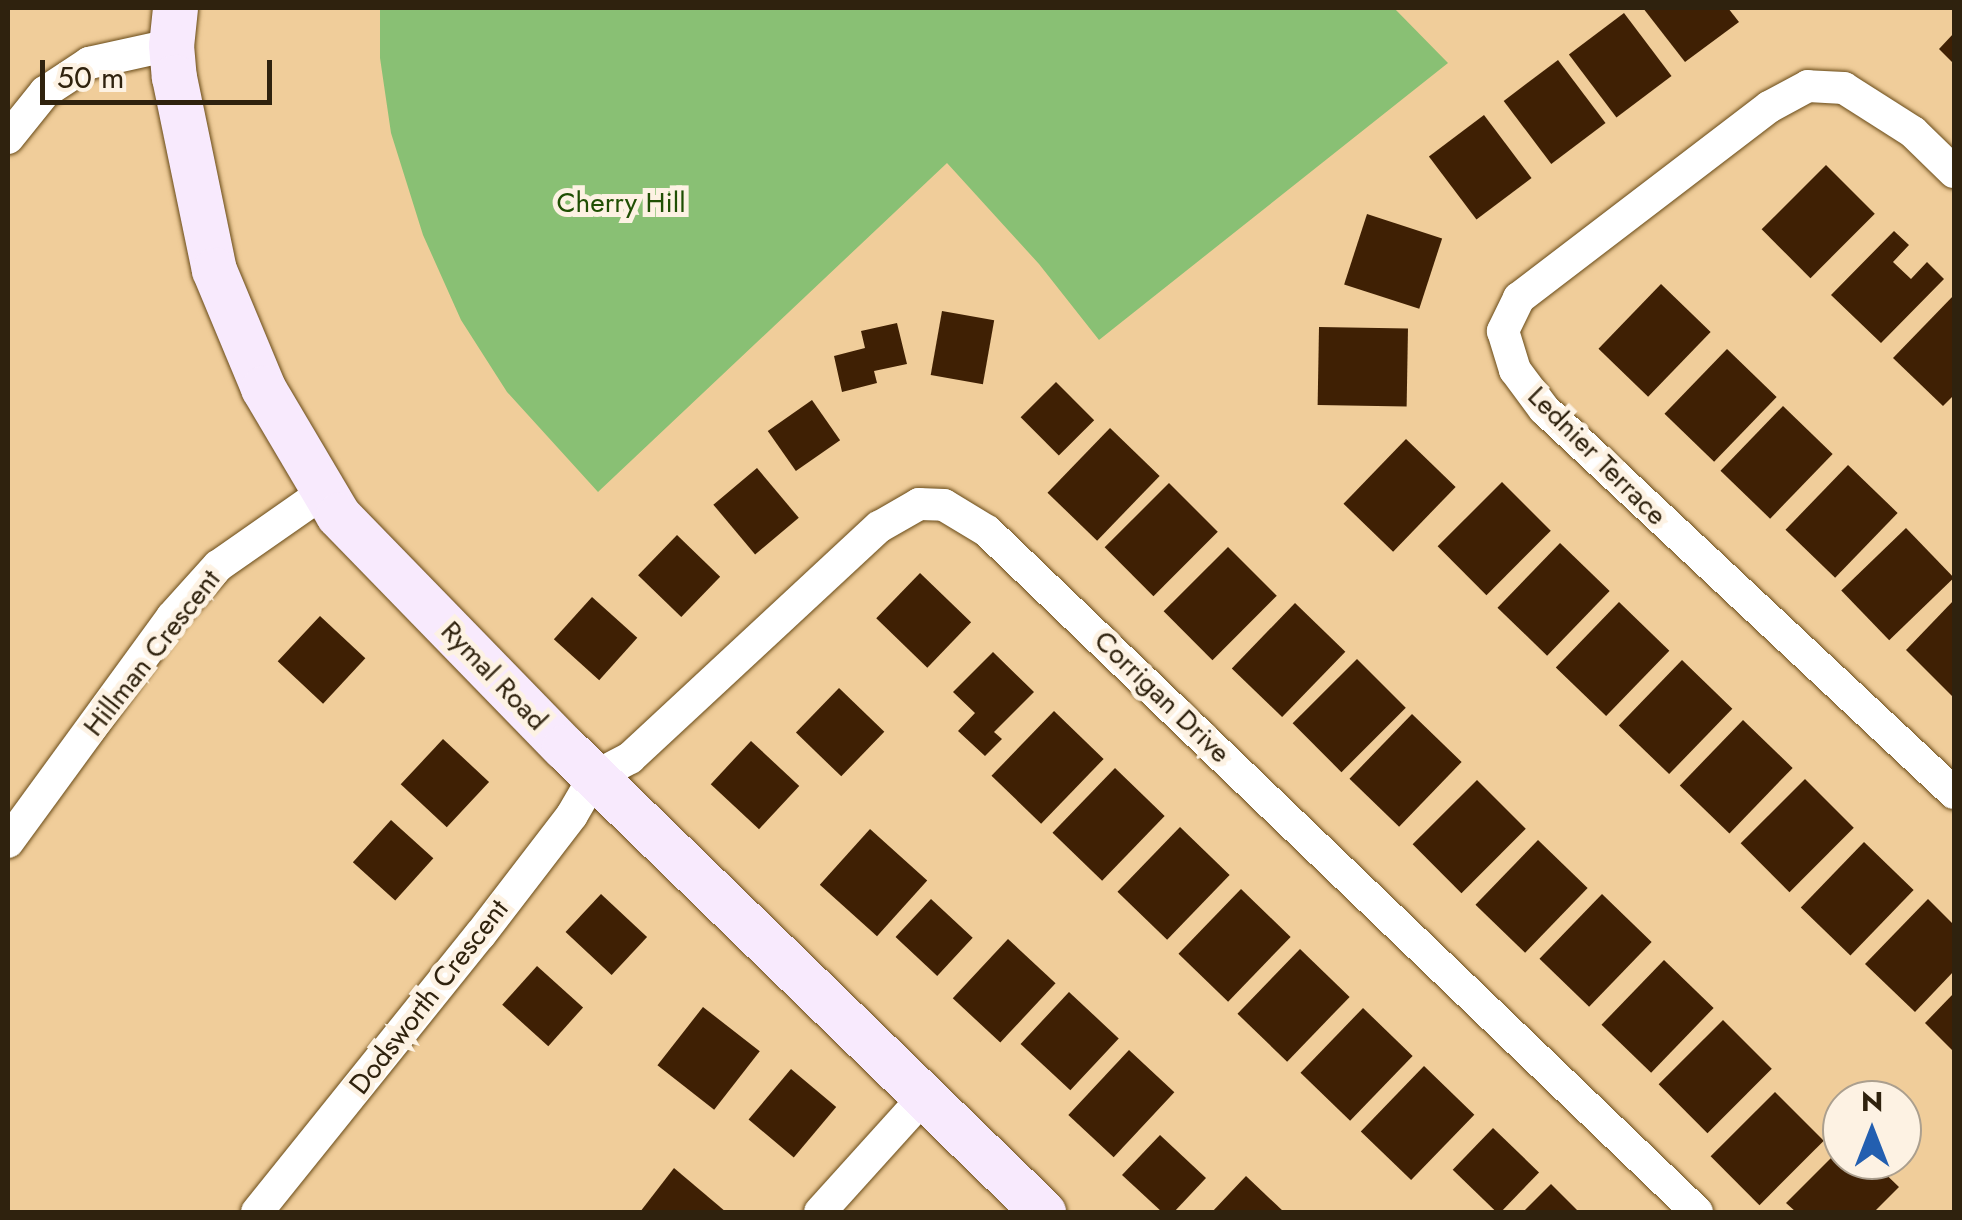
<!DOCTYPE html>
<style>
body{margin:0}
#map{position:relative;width:1962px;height:1220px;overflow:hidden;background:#f0cd9a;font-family:Jost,sans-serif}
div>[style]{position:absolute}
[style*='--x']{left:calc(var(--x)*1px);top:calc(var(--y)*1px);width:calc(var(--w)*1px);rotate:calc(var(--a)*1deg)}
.green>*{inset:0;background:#89c074}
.building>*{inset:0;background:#3f2004;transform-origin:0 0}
.roads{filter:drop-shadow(0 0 2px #684a17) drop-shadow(0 0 2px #684a17)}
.street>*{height:32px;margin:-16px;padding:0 16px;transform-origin:16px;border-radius:16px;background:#fff}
.secondary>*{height:45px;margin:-22.5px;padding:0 22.5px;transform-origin:22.5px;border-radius:22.5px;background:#f8eafd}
span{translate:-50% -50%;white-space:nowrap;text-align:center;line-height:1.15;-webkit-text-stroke:10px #fdf2e3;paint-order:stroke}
.park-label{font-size:28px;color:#204f04}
.street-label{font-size:28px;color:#2f220e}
.frame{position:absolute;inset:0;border:10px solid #2f220e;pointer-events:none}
.north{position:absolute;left:1822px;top:1080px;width:100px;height:100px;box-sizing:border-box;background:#fdf2e3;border:2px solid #ab9f8e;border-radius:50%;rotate:0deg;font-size:28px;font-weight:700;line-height:40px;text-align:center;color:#2f220e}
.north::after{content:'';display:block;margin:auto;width:35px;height:45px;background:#235fb0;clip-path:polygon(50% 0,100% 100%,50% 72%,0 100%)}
.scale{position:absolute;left:40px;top:60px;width:232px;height:45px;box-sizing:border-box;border:5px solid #2f220e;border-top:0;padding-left:12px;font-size:30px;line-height:35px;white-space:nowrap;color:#2f220e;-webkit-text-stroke:8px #fdf2e3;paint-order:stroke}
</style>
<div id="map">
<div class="green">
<i style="clip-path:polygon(380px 8px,1394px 8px,1448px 63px,1099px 340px,1039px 264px,947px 163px,598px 492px,507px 392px,461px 320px,423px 235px,391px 133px,380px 58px)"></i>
</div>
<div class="building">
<i style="clip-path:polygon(1643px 8px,1728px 8px,1739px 22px,1685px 62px)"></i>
<i style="left:1624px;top:13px;width:79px;height:69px;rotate:53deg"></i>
<i style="clip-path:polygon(1954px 33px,1954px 64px,1939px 49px)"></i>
<i style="left:1558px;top:60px;width:79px;height:68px;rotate:53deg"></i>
<i style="left:1484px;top:115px;width:79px;height:69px;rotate:53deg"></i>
<i style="left:1826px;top:165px;width:69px;height:91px;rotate:45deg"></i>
<i style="left:1367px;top:214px;width:79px;height:74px;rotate:18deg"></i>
<i style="clip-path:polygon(1894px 231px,1909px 245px,1893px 262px,1911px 279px,1927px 262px,1944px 279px,1881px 343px,1831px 295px)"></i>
<i style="left:1661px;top:284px;width:69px;height:90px;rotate:44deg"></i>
<i style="clip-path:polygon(1954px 295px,1954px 395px,1943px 406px,1893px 358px)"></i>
<i style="left:942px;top:311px;width:53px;height:65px;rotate:10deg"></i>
<i style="clip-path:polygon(897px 323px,907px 364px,874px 371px,877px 383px,842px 392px,834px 356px,865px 348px,861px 331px)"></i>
<i style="left:1319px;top:327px;width:89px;height:78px;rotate:1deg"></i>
<i style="left:1727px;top:349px;width:69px;height:90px;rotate:44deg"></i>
<i style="left:1056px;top:382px;width:54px;height:50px;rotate:45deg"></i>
<i style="left:812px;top:400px;width:49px;height:54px;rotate:55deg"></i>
<i style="left:1783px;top:406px;width:69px;height:90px;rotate:44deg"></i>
<i style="left:1110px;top:428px;width:69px;height:90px;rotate:44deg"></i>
<i style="left:1406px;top:439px;width:69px;height:90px;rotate:44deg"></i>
<i style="left:1848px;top:465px;width:69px;height:90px;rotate:44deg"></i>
<i style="left:757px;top:468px;width:65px;height:57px;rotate:50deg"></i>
<i style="left:1502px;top:482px;width:69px;height:91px;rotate:45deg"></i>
<i style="left:1169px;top:483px;width:69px;height:91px;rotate:45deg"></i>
<i style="left:1906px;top:528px;width:69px;height:90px;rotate:46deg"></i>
<i style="left:677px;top:535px;width:60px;height:56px;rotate:44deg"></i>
<i style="left:1560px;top:543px;width:69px;height:90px;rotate:44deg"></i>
<i style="left:1228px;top:547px;width:69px;height:91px;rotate:45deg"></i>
<i style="left:920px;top:573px;width:71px;height:63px;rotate:44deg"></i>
<i style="left:592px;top:597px;width:61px;height:57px;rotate:42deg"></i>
<i style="clip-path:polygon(1954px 600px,1954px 698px,1906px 650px)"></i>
<i style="left:1619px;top:602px;width:70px;height:91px;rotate:44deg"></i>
<i style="left:1295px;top:603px;width:70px;height:91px;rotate:44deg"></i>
<i style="left:320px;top:616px;width:62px;height:62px;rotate:43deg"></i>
<i style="clip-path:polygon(993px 652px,1034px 692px,994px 732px,1002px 739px,985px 756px,958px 731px,975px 713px,953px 692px)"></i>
<i style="left:1357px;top:659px;width:69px;height:91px;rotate:45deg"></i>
<i style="left:1682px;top:660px;width:70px;height:91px;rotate:44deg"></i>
<i style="left:839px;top:688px;width:63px;height:62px;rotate:44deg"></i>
<i style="left:1054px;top:711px;width:69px;height:90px;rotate:44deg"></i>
<i style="left:1412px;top:714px;width:69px;height:90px;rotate:44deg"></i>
<i style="left:1743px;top:720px;width:69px;height:91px;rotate:44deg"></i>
<i style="left:443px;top:739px;width:63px;height:62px;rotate:43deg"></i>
<i style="left:751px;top:741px;width:66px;height:59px;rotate:43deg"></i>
<i style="left:1115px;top:768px;width:69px;height:90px;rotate:44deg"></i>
<i style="left:1805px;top:779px;width:69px;height:91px;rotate:45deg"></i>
<i style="left:1477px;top:780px;width:69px;height:91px;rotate:45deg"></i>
<i style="left:391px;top:820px;width:57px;height:57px;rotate:42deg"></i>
<i style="left:1180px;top:827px;width:69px;height:90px;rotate:44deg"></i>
<i style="left:870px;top:829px;width:77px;height:75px;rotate:42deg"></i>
<i style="left:1538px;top:840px;width:69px;height:90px;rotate:44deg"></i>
<i style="left:1864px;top:842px;width:69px;height:91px;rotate:44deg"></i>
<i style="left:1241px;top:889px;width:69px;height:90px;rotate:44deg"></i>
<i style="left:601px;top:894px;width:63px;height:52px;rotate:43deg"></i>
<i style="left:1602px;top:894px;width:69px;height:90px;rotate:44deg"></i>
<i style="left:931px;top:899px;width:57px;height:52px;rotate:43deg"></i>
<i style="clip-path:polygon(1928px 899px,1954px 925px,1954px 971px,1915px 1012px,1865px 964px)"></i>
<i style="left:1008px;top:939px;width:65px;height:81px;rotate:43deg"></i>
<i style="left:1300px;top:949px;width:69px;height:90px;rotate:44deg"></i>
<i style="left:1664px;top:960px;width:69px;height:90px;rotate:44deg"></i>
<i style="left:537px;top:966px;width:62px;height:52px;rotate:42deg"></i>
<i style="left:1069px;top:992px;width:68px;height:71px;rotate:43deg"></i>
<i style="clip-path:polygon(1954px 993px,1954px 1052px,1925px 1023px)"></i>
<i style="left:703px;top:1007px;width:72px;height:74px;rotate:38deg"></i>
<i style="left:1363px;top:1008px;width:69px;height:90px;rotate:44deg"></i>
<i style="left:1723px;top:1020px;width:69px;height:91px;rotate:45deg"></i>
<i style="left:1129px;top:1050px;width:62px;height:89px;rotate:43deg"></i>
<i style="left:1424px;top:1066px;width:70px;height:91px;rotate:44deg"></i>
<i style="left:791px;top:1069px;width:59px;height:66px;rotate:40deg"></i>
<i style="left:1775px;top:1092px;width:69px;height:91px;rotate:45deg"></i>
<i style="left:1493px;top:1128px;width:64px;height:58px;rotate:44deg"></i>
<i style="clip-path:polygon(1160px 1135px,1206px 1178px,1174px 1212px,1162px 1212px,1122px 1175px)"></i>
<i style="clip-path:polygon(1842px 1147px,1842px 1160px,1871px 1160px,1899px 1187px,1874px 1212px,1796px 1212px,1786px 1203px)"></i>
<i style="clip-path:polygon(674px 1168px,726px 1212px,640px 1212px)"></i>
<i style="clip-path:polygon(1246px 1176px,1284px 1212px,1212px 1212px)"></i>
<i style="clip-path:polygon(1551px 1184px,1579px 1212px,1523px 1212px)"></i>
</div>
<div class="roads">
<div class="street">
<i style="--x:8;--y:138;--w:59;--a:-51.2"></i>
<i style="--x:45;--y:92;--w:53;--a:-33.4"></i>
<i style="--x:89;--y:63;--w:84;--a:-12.4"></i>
<i style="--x:1954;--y:172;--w:57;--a:-135.7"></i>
<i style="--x:1913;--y:132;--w:82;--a:-147.5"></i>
<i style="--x:1844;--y:88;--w:36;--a:-177"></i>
<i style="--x:1808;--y:86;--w:44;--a:151.7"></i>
<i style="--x:1769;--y:107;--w:315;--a:142.6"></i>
<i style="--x:1519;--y:298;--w:37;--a:116"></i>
<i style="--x:1503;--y:331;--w:41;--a:72.9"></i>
<i style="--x:1515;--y:370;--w:49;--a:53.4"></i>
<i style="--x:1544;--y:409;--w:562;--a:43.12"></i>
<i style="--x:8;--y:842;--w:278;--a:-53.9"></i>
<i style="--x:172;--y:617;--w:69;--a:-48"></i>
<i style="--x:218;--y:566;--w:129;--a:-34.9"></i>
<i style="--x:257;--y:1212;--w:356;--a:-51.2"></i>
<i style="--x:480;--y:935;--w:151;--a:-52.5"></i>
<i style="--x:572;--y:815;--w:44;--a:-59.9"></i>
<i style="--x:594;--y:777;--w:41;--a:-27.8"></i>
<i style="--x:630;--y:758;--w:340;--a:-42.9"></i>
<i style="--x:879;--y:527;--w:46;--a:-29.9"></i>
<i style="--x:919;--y:504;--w:25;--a:2"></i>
<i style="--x:944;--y:505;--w:50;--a:31.2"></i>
<i style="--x:987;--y:531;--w:984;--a:43.81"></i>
<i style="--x:820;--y:1212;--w:154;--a:-47.9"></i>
</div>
<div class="secondary">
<i style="--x:175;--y:8;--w:37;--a:96"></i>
<i style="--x:171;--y:45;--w:32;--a:85"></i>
<i style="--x:174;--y:77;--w:197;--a:78.3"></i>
<i style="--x:214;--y:270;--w:128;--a:67.4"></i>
<i style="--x:263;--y:388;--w:147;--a:59.4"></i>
<i style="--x:338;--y:515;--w:324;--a:45.8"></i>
<i style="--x:564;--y:747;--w:668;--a:44.15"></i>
</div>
</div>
<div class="park-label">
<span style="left:621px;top:203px">Cherry Hill</span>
</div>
<div class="street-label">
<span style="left:1597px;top:456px;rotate:45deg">Lednier Terrace</span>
<span style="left:152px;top:653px;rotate:-52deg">Hillman Crescent</span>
<span style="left:494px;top:676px;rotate:46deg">Rymal Road</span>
<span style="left:1162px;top:697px;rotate:44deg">Corrigan Drive</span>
<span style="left:429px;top:997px;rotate:-52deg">Dodsworth Crescent</span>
</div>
<div class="frame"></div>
<div class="north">N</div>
<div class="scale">50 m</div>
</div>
